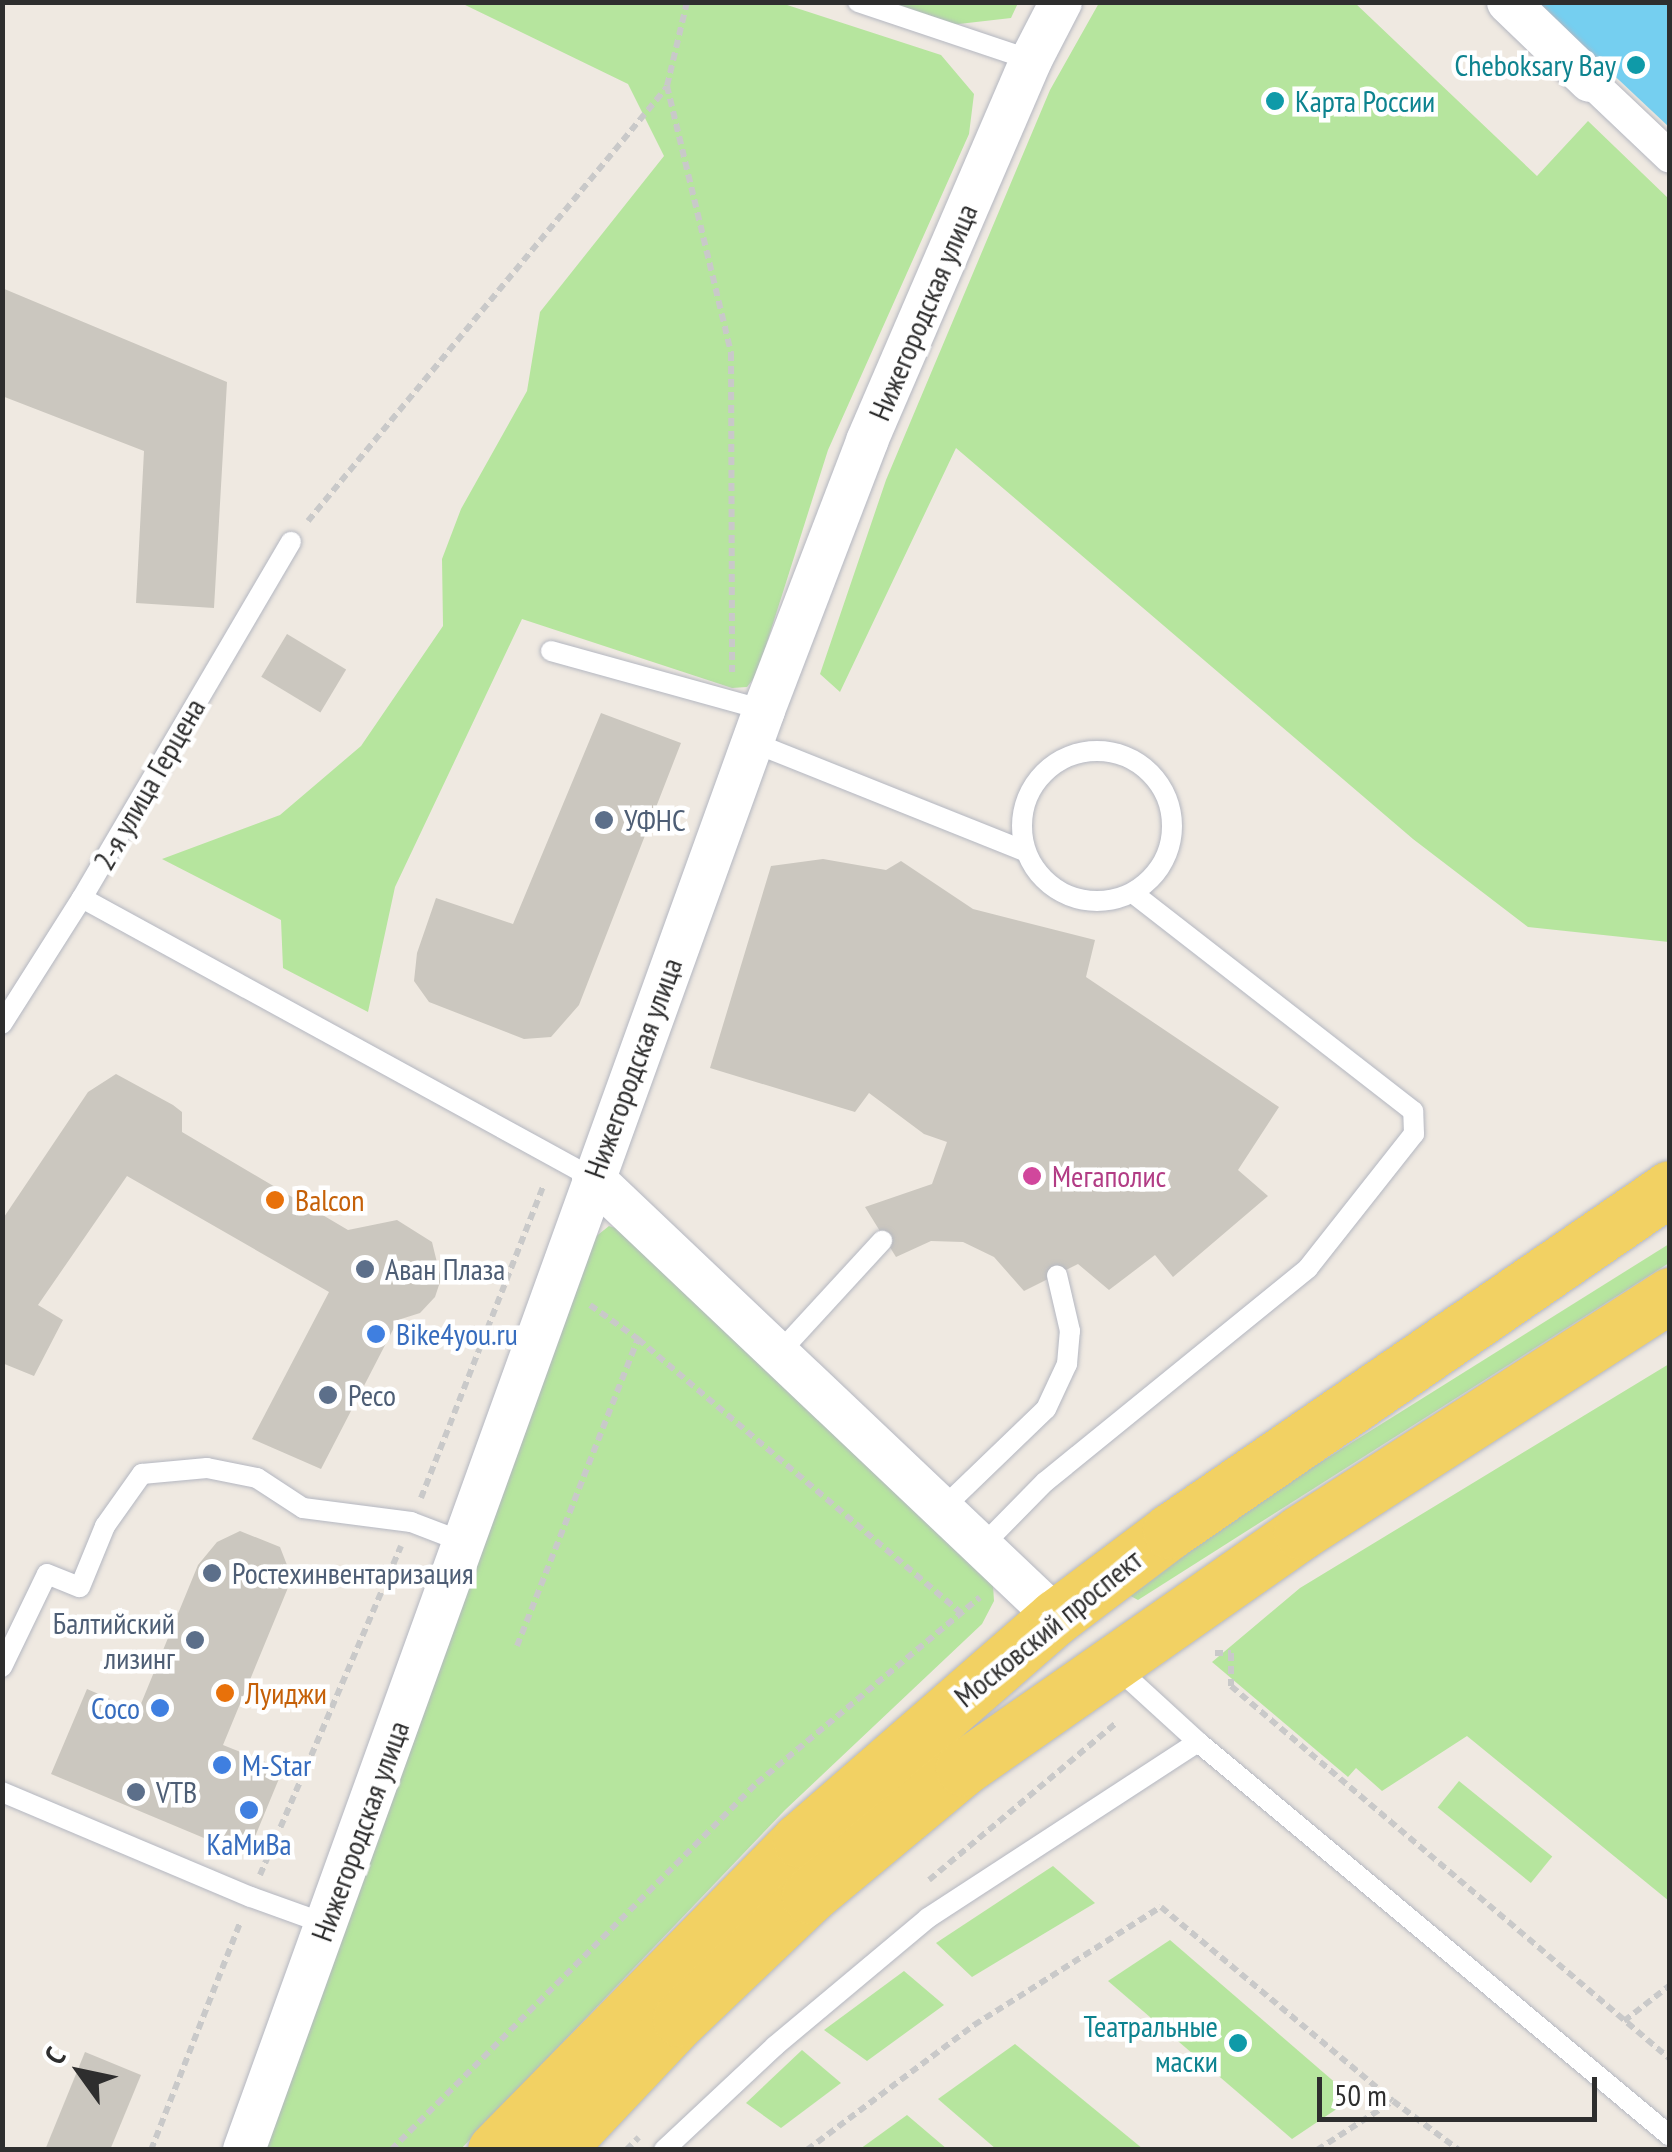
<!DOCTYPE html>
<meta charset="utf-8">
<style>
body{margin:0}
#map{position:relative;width:1672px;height:2152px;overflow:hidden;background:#efe9e1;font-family:"PT Sans Narrow",sans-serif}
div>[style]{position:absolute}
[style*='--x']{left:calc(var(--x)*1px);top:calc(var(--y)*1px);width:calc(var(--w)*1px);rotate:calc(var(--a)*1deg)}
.green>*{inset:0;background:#b6e59e;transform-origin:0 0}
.water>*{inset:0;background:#75cff0}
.building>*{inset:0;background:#cbc7bf;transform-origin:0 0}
.path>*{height:6px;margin-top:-3px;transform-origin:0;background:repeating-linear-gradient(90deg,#c9c9c9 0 8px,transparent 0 13px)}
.roads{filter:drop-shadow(0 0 2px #b4b7c1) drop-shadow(0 0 2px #b4b7c1)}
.service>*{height:20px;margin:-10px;padding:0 10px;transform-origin:10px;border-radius:10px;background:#fff}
.service>.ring{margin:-10px;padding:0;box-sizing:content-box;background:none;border:20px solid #fff;border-radius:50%}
.pedestrian>*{height:32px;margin:-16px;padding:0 16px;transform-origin:16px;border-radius:16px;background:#fff}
.minor>*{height:42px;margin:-21px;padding:0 21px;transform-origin:21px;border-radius:21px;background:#fff}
.primary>*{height:55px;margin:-27.5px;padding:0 27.5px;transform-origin:27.5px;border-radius:27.5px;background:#f2d163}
.dots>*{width:28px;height:28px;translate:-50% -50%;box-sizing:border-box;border:5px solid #fff;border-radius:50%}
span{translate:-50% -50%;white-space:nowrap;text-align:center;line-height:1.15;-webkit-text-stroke:9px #fff;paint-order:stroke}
.culture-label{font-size:30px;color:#0d838f}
.right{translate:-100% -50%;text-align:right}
.left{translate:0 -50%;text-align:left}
.street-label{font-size:30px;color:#2e2e2e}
.service-label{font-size:30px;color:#4e5e75}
.hotel-label{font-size:30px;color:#b23c85}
.food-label{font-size:30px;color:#c56008}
.shop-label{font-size:30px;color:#366cbe}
.frame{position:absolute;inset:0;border:5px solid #2e2e2e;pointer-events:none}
.north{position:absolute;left:30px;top:2022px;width:100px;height:100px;-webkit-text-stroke:8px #fff;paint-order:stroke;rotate:303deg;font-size:28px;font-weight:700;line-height:40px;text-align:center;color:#2e2e2e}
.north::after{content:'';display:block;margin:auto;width:35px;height:45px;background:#2e2e2e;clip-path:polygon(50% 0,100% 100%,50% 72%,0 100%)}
.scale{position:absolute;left:1317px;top:2077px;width:280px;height:45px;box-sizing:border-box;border:5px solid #2e2e2e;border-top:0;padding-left:12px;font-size:30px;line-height:35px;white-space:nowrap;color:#2e2e2e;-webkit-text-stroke:8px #fff;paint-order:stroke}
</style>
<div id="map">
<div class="green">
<i style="clip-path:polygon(461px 3px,781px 3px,941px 55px,974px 94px,969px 134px,828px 450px,757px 674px,747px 687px,732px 688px,522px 619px,395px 887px,368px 1012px,283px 968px,281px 920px,162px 859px,280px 815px,361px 746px,443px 626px,442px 559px,461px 509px,527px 391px,540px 312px,664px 156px,628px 84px)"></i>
<i style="clip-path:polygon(888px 3px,1018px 3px,1011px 18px,950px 25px)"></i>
<i style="clip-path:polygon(1099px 3px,1355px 3px,1537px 176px,1588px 121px,1669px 199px,1669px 942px,1528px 927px,1413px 839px,956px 448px,840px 692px,820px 674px,886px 480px,1050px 90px)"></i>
<i style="clip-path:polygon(609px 1226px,628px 1232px,993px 1585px,994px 1601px,982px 1624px,785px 1810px,461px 2149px,265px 2150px,594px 1238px)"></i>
<i style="clip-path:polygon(1669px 1244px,1669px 1263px,1138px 1600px,1125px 1593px,1164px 1560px)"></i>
<i style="clip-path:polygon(1669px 1364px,1669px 1901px,1467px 1736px,1382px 1791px,1356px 1768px,1348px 1777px,1212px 1662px,1300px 1588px)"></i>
<i style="left:1459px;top:1781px;width:120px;height:34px;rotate:39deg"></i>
<i style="clip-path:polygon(1053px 1866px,1095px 1903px,972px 1977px,936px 1943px)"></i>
<i style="clip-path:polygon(1170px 1940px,1353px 2098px,1292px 2139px,1108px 1981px)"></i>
<i style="clip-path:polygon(904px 1971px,944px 2005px,867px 2061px,824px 2030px)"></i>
<i style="clip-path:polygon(1015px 2044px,1143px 2149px,996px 2149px,938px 2099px)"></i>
<i style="clip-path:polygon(802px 2050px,841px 2083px,781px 2128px,746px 2103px)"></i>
<i style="clip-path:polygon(907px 2115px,947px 2149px,860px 2149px)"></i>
</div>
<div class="water">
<i style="clip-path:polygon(1537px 3px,1669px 3px,1669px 127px)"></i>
</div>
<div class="building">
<i style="clip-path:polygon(2px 288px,227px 382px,214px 608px,136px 603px,144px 451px,2px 396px)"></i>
<i style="left:287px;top:634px;width:69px;height:50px;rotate:31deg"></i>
<i style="clip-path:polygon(601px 713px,681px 743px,579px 1005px,551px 1037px,524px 1039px,429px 1002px,414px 981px,417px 953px,436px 898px,513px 924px)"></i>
<i style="clip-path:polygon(823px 859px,886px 870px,901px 861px,973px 909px,1095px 940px,1086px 977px,1279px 1107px,1238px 1170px,1268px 1196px,1173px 1277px,1155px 1255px,1109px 1290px,1078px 1264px,1024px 1291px,994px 1257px,963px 1242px,931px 1241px,896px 1257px,865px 1207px,932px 1184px,947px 1142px,924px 1134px,869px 1093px,855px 1112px,710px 1068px,771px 866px)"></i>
<i style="clip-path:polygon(116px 1074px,173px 1105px,182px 1112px,182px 1132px,348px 1230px,397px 1220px,432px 1242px,441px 1279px,435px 1297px,420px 1313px,398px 1320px,321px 1469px,252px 1439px,329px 1292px,127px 1176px,38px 1305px,63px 1320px,34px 1376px,2px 1363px,2px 1220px,88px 1092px)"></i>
<i style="clip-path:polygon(240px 1531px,280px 1547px,292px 1578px,223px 1745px,283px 1769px,247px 1856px,51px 1774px,87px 1689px,138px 1711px,198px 1565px,217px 1542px)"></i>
<i style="clip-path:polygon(85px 2052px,141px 2075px,110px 2150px,45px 2150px)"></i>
</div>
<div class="path">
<i style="--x:687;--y:2;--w:86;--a:103.4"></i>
<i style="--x:667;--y:86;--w:275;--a:76.5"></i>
<i style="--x:731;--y:353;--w:319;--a:89.8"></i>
<i style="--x:308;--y:521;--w:563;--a:-50.4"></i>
<i style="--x:590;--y:1305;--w:59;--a:35.3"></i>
<i style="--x:638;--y:1339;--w:425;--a:40.3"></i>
<i style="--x:421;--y:1498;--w:337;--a:-68.6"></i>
<i style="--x:517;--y:1646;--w:330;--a:-68.5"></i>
<i style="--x:1215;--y:1653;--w:16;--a:0"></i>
<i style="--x:1231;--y:1653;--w:33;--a:90"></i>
<i style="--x:1231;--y:1686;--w:576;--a:40.35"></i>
<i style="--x:260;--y:1875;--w:358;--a:-66.8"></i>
<i style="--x:929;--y:1880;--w:246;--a:-40"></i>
<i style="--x:1624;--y:2021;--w:58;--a:-38"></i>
<i style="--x:151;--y:2150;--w:244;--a:-68.6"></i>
<i style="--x:391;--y:2150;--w:518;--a:-45.08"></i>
<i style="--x:757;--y:1783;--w:290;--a:-39.8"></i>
<i style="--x:626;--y:2150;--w:18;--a:-45"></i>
<i style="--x:807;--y:2150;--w:209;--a:-36.8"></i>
<i style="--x:974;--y:2025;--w:221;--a:-32.3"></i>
<i style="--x:1161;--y:1907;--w:302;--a:39.9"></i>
<i style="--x:1393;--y:2101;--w:82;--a:36.6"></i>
<i style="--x:1317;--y:2150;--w:90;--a:-32.8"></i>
</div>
<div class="roads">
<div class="service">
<i style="--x:858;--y:2;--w:182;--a:18.5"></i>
<i style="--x:551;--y:651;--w:221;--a:15.5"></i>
<i style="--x:752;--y:742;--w:294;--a:21.8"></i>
<i class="ring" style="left:1022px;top:751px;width:130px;height:130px"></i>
<i style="--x:82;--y:898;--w:583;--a:28.72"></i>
<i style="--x:2;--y:1024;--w:149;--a:-57.6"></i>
<i style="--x:82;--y:898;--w:413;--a:-59.6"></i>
<i style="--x:778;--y:1354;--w:154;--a:-47.4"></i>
<i style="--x:942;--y:1509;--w:144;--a:-43.9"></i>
<i style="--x:1046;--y:1409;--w:50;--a:-65"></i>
<i style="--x:1067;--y:1364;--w:33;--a:-85"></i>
<i style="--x:1070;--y:1331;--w:57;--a:-103.1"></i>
<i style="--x:982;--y:1546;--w:90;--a:-45.5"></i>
<i style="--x:1045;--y:1482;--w:339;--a:-39.1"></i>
<i style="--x:1308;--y:1268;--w:171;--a:-51.7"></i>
<i style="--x:1414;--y:1134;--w:23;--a:-92"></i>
<i style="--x:1413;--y:1111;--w:355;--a:-142.1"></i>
<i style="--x:2;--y:1667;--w:103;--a:-64.2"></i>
<i style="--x:47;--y:1574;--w:35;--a:22"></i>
<i style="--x:80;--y:1587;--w:66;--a:-67.7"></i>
<i style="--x:105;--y:1526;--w:64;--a:-54.6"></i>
<i style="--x:142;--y:1474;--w:65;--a:-5.3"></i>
<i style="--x:207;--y:1468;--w:51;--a:11.3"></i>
<i style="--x:257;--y:1478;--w:55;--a:33.1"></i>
<i style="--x:303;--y:1508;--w:109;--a:7.4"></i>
<i style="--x:411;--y:1522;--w:59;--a:20.9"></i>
<i style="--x:1116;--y:1667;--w:111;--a:42.4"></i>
<i style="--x:1198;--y:1742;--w:615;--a:39.85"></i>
<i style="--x:2;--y:1792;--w:270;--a:22.9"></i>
<i style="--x:251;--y:1897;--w:80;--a:19.8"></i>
<i style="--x:664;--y:2150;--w:152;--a:-43.1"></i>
<i style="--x:775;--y:2046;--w:199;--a:-39.9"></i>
<i style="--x:928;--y:1918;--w:322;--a:-33.1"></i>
</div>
<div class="pedestrian">
<i style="--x:1590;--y:81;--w:110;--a:43.5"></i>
</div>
<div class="minor">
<i style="--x:1508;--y:2;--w:114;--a:43.9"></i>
<i style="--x:593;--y:1178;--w:638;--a:43.48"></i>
<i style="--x:244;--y:2150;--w:1531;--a:-70.14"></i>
<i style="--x:764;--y:710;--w:288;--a:-69"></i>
<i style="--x:867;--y:441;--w:415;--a:-66.7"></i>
<i style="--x:1031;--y:60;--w:65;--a:-62.7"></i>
</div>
<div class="primary">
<i style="--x:495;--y:2150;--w:435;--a:-45.5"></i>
<i style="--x:800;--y:1840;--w:340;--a:-41.1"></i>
<i style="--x:1056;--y:1617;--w:143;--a:-37"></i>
<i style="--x:1170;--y:1531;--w:606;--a:-34.45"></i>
<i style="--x:556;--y:2150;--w:180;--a:-46.6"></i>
<i style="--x:680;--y:2019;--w:178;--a:-43.6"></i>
<i style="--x:809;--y:1896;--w:200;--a:-39.7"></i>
<i style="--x:963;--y:1768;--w:412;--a:-34.9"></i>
<i style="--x:1301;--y:1532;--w:439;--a:-32.7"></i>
</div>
</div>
<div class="dots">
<i style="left:1636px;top:65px;background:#0f9aa8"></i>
<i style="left:1275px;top:101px;background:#0f9aa8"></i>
<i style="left:604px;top:820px;background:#5c6f8a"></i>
<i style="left:1032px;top:1176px;background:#d1479c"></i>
<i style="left:275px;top:1200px;background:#e8710a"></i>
<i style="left:365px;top:1269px;background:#5c6f8a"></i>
<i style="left:376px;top:1334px;background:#3f7fe0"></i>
<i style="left:328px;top:1395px;background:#5c6f8a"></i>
<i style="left:212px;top:1573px;background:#5c6f8a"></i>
<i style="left:195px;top:1640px;background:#5c6f8a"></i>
<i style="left:225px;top:1693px;background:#e8710a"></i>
<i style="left:160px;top:1708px;background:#3f7fe0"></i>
<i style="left:222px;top:1765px;background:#3f7fe0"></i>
<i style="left:136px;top:1792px;background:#5c6f8a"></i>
<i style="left:249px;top:1810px;background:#3f7fe0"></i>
<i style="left:1238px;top:2043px;background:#0f9aa8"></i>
</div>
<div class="culture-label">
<span class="right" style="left:1616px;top:65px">Cheboksary Bay</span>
<span class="left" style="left:1295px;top:101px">Карта России</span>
<span class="right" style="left:1218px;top:2043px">Театральные<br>маски</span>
</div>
<div class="street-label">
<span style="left:923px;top:312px;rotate:-67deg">Нижегородская улица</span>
<span style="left:149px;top:784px;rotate:-60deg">2-я улица Герцена</span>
<span style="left:633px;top:1068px;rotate:-70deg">Нижегородская улица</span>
<span style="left:1048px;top:1628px;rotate:-39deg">Московский проспект</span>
<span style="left:360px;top:1831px;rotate:-70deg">Нижегородская улица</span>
</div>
<div class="service-label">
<span class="left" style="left:624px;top:820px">УФНС</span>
<span class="left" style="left:385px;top:1269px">Аван Плаза</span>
<span class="left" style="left:348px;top:1395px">Ресо</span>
<span class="left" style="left:232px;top:1573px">Ростехинвентаризация</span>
<span class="right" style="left:175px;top:1640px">Балтийский<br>лизинг</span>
<span class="left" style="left:156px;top:1792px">VTB</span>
</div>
<div class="hotel-label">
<span class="left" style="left:1052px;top:1176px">Мегаполис</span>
</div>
<div class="food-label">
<span class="left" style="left:295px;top:1200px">Balcon</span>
<span class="left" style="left:245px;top:1693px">Луиджи</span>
</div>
<div class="shop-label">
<span class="left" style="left:396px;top:1334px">Bike4you.ru</span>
<span class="right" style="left:140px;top:1708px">Сосо</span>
<span class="left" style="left:242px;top:1765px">M-Star</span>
<span style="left:249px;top:1844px">КаМиВа</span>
</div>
<div class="frame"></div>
<div class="north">С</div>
<div class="scale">50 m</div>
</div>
